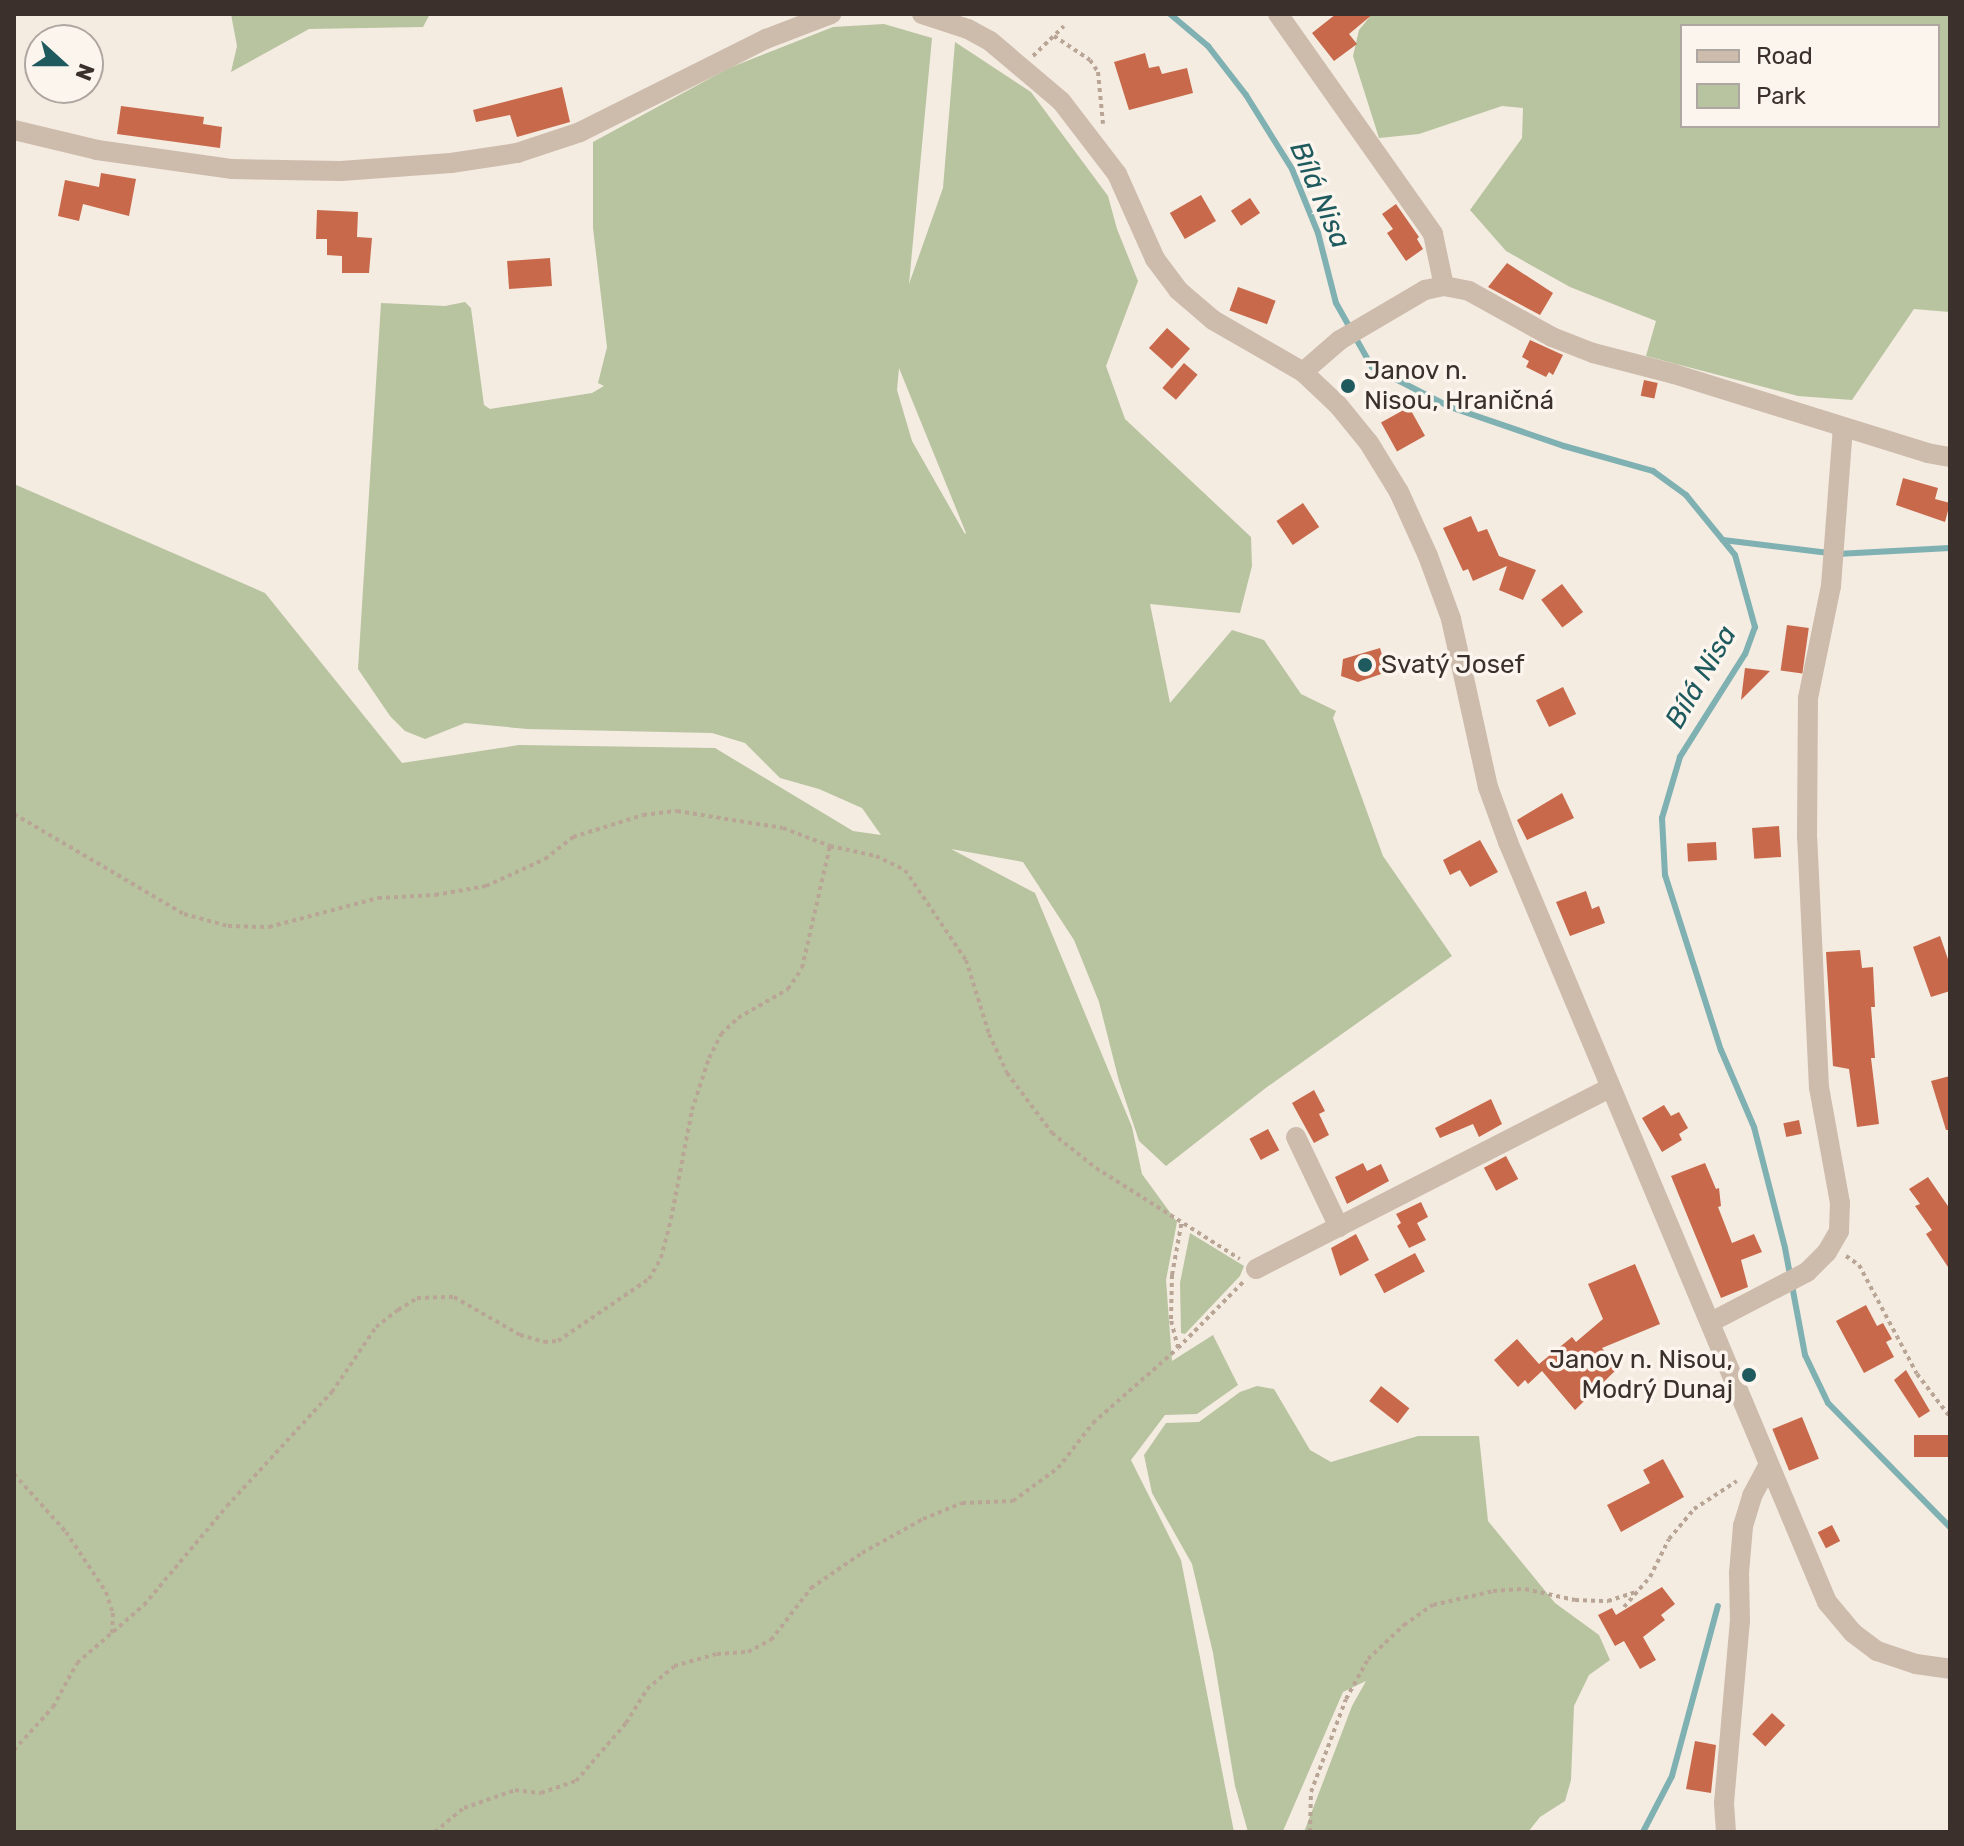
<!DOCTYPE html>
<meta charset="utf-8">
<style>
body{margin:0}
#map{position:relative;width:1964px;height:1846px;overflow:hidden;background:#f4ebe1;font-family:Rubik,sans-serif}
div>[style]{position:absolute}
[style*='--x']{left:calc(var(--x)*1px);top:calc(var(--y)*1px);width:calc(var(--w)*1px);rotate:calc(var(--a)*1deg)}
.green>*{inset:0;background:#b8c4a0}
.stream>*{height:6px;margin:-3px;padding:0 3px;transform-origin:3px;border-radius:3px;background:#7fb0b2}
.building>*{inset:0;background:#c8694b;transform-origin:0 0}
.path>*{height:4px;margin-top:-2px;transform-origin:0;background:repeating-linear-gradient(90deg,#b9a596 0 4px,transparent 0 8px)}
.minor>*{height:20px;margin:-10px;padding:0 10px;transform-origin:10px;border-radius:10px;background:#cdbbac}
.tertiary>*{height:20px;margin:-10px;padding:0 10px;transform-origin:10px;border-radius:10px;background:#cdbbac}
.dots>*{width:22px;height:22px;translate:-50% -50%;box-sizing:border-box;border:4px solid #fbf5ee;border-radius:50%}
span{translate:-50% -50%;white-space:nowrap;text-align:center;line-height:1.15;-webkit-text-stroke:7px #fbf5ee;paint-order:stroke}
.poi-label{font-size:26px;color:#3b302b}
.left{translate:0 -50%;text-align:left}
.right{translate:-100% -50%;text-align:right}
.water-label{font-size:28px;color:#1f5a5e;font-style:italic}
.frame{position:absolute;inset:0;border:16px solid #3b302b;pointer-events:none}
.legend{position:absolute;left:1680px;top:24px;width:260px;height:104px;box-sizing:border-box;background:#fbf5ee;border:2px solid #aea6a0;margin:0;padding:10px 14px;list-style:none;font-size:24px;color:#3b302b}
.legend li{display:flex;align-items:center;gap:16px;height:40px}
.legend b{width:40px;border:2px solid #aea6a0}
.north{position:absolute;left:24px;top:24px;width:80px;height:80px;box-sizing:border-box;background:#fbf5ee;border:2px solid #aea6a0;border-radius:50%;rotate:111deg;font-size:22px;font-weight:700;line-height:32px;text-align:center;color:#3b302b}
.north::after{content:'';display:block;margin:auto;width:28px;height:36px;background:#1f5a5e;clip-path:polygon(50% 0,100% 100%,50% 72%,0 100%)}
</style>
<div id="map">
<div class="green">
<i style="clip-path:polygon(231px 14px,430px 14px,423px 27px,309px 29px,231px 72px,237px 46px)"></i>
<i style="clip-path:polygon(evenodd,1372px 14px,1950px 14px,1950px 312px,1914px 309px,1852px 400px,1798px 396px,1646px 356px,1656px 321px,1570px 287px,1506px 251px,1470px 210px,1522px 138px,1523px 108px,1502px 106px,1419px 134px,1379px 138px,1353px 56px,1359px 30px,1372px 14px,1682px 26px,1938px 26px,1938px 126px,1682px 126px,1682px 26px)"></i>
<i style="clip-path:polygon(evenodd,884px 24px,932px 38px,909px 284px,943px 188px,955px 42px,1031px 92px,1108px 196px,1117px 229px,1138px 281px,1106px 366px,1125px 419px,1251px 537px,1252px 566px,1240px 613px,1150px 604px,1170px 703px,1232px 630px,1264px 640px,1301px 694px,1336px 711px,1333px 718px,1383px 856px,1452px 956px,1267px 1087px,1166px 1166px,1139px 1141px,1119px 1081px,1099px 1002px,1074px 940px,1023px 862px,951px 849px,1035px 893px,1132px 1127px,1142px 1174px,1177px 1222px,1166px 1280px,1172px 1361px,1213px 1335px,1238px 1385px,1197px 1414px,1165px 1415px,1131px 1460px,1181px 1560px,1234px 1832px,14px 1832px,14px 484px,265px 593px,402px 763px,519px 745px,715px 748px,853px 831px,881px 835px,862px 808px,819px 789px,780px 778px,745px 743px,712px 733px,527px 729px,465px 723px,425px 739px,405px 731px,390px 716px,358px 669px,381px 303px,445px 306px,465px 302px,471px 308px,484px 405px,490px 409px,592px 393px,604px 386px,598px 383px,607px 347px,593px 228px,593px 142px,729px 68px,833px 27px,884px 24px,899px 368px,966px 533px,965px 534px,912px 441px,897px 390px,899px 368px)"></i>
<i style="clip-path:polygon(1190px 1233px,1244px 1266px,1240px 1276px,1185px 1334px,1181px 1333px,1180px 1283px)"></i>
<i style="clip-path:polygon(1257px 1386px,1274px 1389px,1310px 1450px,1331px 1462px,1418px 1436px,1479px 1436px,1488px 1521px,1555px 1603px,1599px 1635px,1610px 1660px,1589px 1675px,1574px 1706px,1571px 1780px,1565px 1801px,1540px 1817px,1528px 1832px,1304px 1832px,1352px 1706px,1366px 1681px,1343px 1692px,1283px 1831px,1248px 1832px,1235px 1786px,1213px 1653px,1192px 1564px,1152px 1493px,1144px 1455px,1166px 1423px,1199px 1422px,1240px 1392px)"></i>
</div>
<div class="stream">
<i style="--x:1170;--y:14;--w:50;--a:40.1"></i>
<i style="--x:1208;--y:46;--w:62;--a:52.2"></i>
<i style="--x:1246;--y:95;--w:87;--a:58.1"></i>
<i style="--x:1292;--y:169;--w:69;--a:67.9"></i>
<i style="--x:1318;--y:233;--w:72;--a:75.6"></i>
<i style="--x:1336;--y:303;--w:73;--a:60.6"></i>
<i style="--x:1372;--y:367;--w:88;--a:27.1"></i>
<i style="--x:1450;--y:407;--w:120;--a:18.9"></i>
<i style="--x:1564;--y:446;--w:92;--a:15.7"></i>
<i style="--x:1653;--y:471;--w:41;--a:36"></i>
<i style="--x:1686;--y:495;--w:77;--a:50.8"></i>
<i style="--x:1735;--y:555;--w:75;--a:74.5"></i>
<i style="--x:1755;--y:627;--w:29;--a:110"></i>
<i style="--x:1745;--y:654;--w:122;--a:122.3"></i>
<i style="--x:1680;--y:757;--w:64;--a:106.4"></i>
<i style="--x:1662;--y:818;--w:57;--a:87"></i>
<i style="--x:1665;--y:875;--w:184;--a:72.3"></i>
<i style="--x:1721;--y:1050;--w:84;--a:66.8"></i>
<i style="--x:1754;--y:1127;--w:125;--a:75.6"></i>
<i style="--x:1785;--y:1248;--w:109;--a:79.4"></i>
<i style="--x:1805;--y:1355;--w:53;--a:64.4"></i>
<i style="--x:1828;--y:1403;--w:174;--a:45.5"></i>
<i style="--x:1723;--y:540;--w:115;--a:7"></i>
<i style="--x:1837;--y:554;--w:113;--a:-3"></i>
<i style="--x:1643;--y:1832;--w:63;--a:-62.6"></i>
<i style="--x:1672;--y:1776;--w:176;--a:-74.9"></i>
</div>
<div class="building">
<i style="clip-path:polygon(1336px 14px,1373px 14px,1349px 34px,1357px 44px,1334px 61px,1312px 33px)"></i>
<i style="clip-path:polygon(1145px 53px,1149px 68px,1159px 66px,1162px 74px,1187px 68px,1193px 93px,1129px 110px,1114px 62px)"></i>
<i style="clip-path:polygon(562px 87px,570px 122px,517px 137px,510px 115px,476px 122px,473px 110px)"></i>
<i style="clip-path:polygon(121px 106px,204px 117px,203px 124px,222px 127px,220px 148px,117px 134px)"></i>
<i style="clip-path:polygon(101px 173px,136px 179px,129px 216px,83px 204px,79px 221px,58px 216px,65px 180px,99px 187px)"></i>
<i style="left:1201px;top:195px;width:30px;height:36px;rotate:60deg"></i>
<i style="left:1250px;top:198px;width:18px;height:23px;rotate:56deg"></i>
<i style="clip-path:polygon(1396px 204px,1419px 237px,1417px 239px,1423px 249px,1406px 261px,1387px 233px,1393px 229px,1382px 214px)"></i>
<i style="clip-path:polygon(317px 210px,358px 212px,357px 237px,372px 238px,369px 273px,342px 273px,342px 256px,327px 255px,327px 239px,316px 239px)"></i>
<i style="left:550px;top:258px;width:28px;height:43px;rotate:86deg"></i>
<i style="clip-path:polygon(1507px 263px,1553px 293px,1540px 315px,1488px 287px)"></i>
<i style="left:1238px;top:287px;width:40px;height:25px;rotate:20deg"></i>
<i style="left:1167px;top:328px;width:31px;height:27px;rotate:42deg"></i>
<i style="clip-path:polygon(1530px 340px,1563px 355px,1553px 375px,1549px 372px,1546px 377px,1526px 367px,1529px 361px,1522px 357px)"></i>
<i style="left:1184px;top:363px;width:18px;height:33px;rotate:41deg"></i>
<i style="left:1644px;top:380px;width:14px;height:16px;rotate:12deg"></i>
<i style="left:1409px;top:407px;width:33px;height:32px;rotate:61deg"></i>
<i style="clip-path:polygon(1903px 478px,1938px 488px,1935px 499px,1950px 503px,1945px 522px,1896px 505px)"></i>
<i style="left:1303px;top:503px;width:29px;height:32px;rotate:56deg"></i>
<i style="clip-path:polygon(1471px 516px,1478px 532px,1487px 529px,1499px 556px,1536px 570px,1523px 600px,1499px 590px,1507px 566px,1473px 581px,1468px 569px,1463px 571px,1443px 528px)"></i>
<i style="left:1562px;top:584px;width:35px;height:26px;rotate:53deg"></i>
<i style="left:1787px;top:625px;width:22px;height:46px;rotate:8deg"></i>
<i style="clip-path:polygon(1380px 648px,1387px 672px,1358px 682px,1341px 676px,1343px 659px)"></i>
<i style="clip-path:polygon(1745px 668px,1770px 671px,1741px 700px)"></i>
<i style="left:1563px;top:687px;width:30px;height:30px;rotate:64deg"></i>
<i style="clip-path:polygon(1562px 793px,1574px 818px,1527px 840px,1517px 820px)"></i>
<i style="left:1779px;top:826px;width:31px;height:27px;rotate:86deg"></i>
<i style="clip-path:polygon(1480px 840px,1498px 872px,1470px 887px,1460px 870px,1450px 875px,1443px 860px)"></i>
<i style="left:1716px;top:842px;width:18px;height:29px;rotate:87deg"></i>
<i style="clip-path:polygon(1586px 891px,1592px 909px,1599px 906px,1605px 923px,1570px 936px,1556px 902px)"></i>
<i style="clip-path:polygon(1940px 936px,1950px 965px,1950px 991px,1931px 997px,1913px 947px)"></i>
<i style="clip-path:polygon(1860px 950px,1862px 968px,1873px 967px,1875px 1007px,1871px 1007px,1875px 1058px,1871px 1058px,1879px 1124px,1857px 1127px,1849px 1069px,1833px 1066px,1826px 952px)"></i>
<i style="clip-path:polygon(1950px 1076px,1950px 1130px,1946px 1130px,1931px 1081px)"></i>
<i style="clip-path:polygon(1314px 1090px,1325px 1111px,1319px 1114px,1329px 1135px,1314px 1143px,1292px 1103px)"></i>
<i style="clip-path:polygon(1491px 1099px,1502px 1124px,1479px 1137px,1473px 1124px,1440px 1138px,1435px 1128px)"></i>
<i style="clip-path:polygon(1664px 1105px,1671px 1116px,1679px 1112px,1688px 1128px,1679px 1134px,1682px 1140px,1662px 1152px,1642px 1118px)"></i>
<i style="left:1799px;top:1120px;width:14px;height:16px;rotate:78deg"></i>
<i style="left:1268px;top:1129px;width:24px;height:21px;rotate:62deg"></i>
<i style="left:1506px;top:1156px;width:26px;height:25px;rotate:62deg"></i>
<i style="clip-path:polygon(1363px 1163px,1367px 1171px,1381px 1164px,1389px 1181px,1347px 1204px,1335px 1177px)"></i>
<i style="clip-path:polygon(1705px 1163px,1716px 1189px,1719px 1188px,1721px 1206px,1718px 1207px,1732px 1243px,1754px 1234px,1762px 1252px,1741px 1260px,1748px 1287px,1721px 1298px,1671px 1176px)"></i>
<i style="clip-path:polygon(1928px 1177px,1950px 1209px,1950px 1270px,1926px 1234px,1932px 1230px,1915px 1206px,1920px 1204px,1909px 1189px)"></i>
<i style="clip-path:polygon(1421px 1202px,1428px 1217px,1417px 1223px,1426px 1240px,1409px 1248px,1397px 1226px,1401px 1223px,1396px 1214px)"></i>
<i style="clip-path:polygon(1356px 1234px,1369px 1260px,1340px 1276px,1331px 1248px)"></i>
<i style="left:1415px;top:1253px;width:21px;height:46px;rotate:62deg"></i>
<i style="clip-path:polygon(1635px 1264px,1660px 1324px,1602px 1348px,1618px 1368px,1575px 1410px,1542px 1371px,1528px 1384px,1525px 1380px,1518px 1387px,1494px 1360px,1517px 1339px,1539px 1364px,1572px 1337px,1576px 1342px,1603px 1319px,1588px 1284px)"></i>
<i style="clip-path:polygon(1866px 1305px,1877px 1326px,1883px 1323px,1892px 1339px,1886px 1342px,1894px 1357px,1864px 1373px,1836px 1321px)"></i>
<i style="clip-path:polygon(1906px 1370px,1930px 1411px,1919px 1418px,1894px 1380px)"></i>
<i style="left:1381px;top:1386px;width:36px;height:19px;rotate:38deg"></i>
<i style="left:1802px;top:1417px;width:45px;height:32px;rotate:68deg"></i>
<i style="left:1950px;top:1435px;width:22px;height:36px;rotate:90deg"></i>
<i style="clip-path:polygon(1663px 1459px,1684px 1497px,1621px 1532px,1607px 1505px,1650px 1483px,1643px 1470px)"></i>
<i style="left:1832px;top:1525px;width:18px;height:16px;rotate:63deg"></i>
<i style="clip-path:polygon(1662px 1587px,1675px 1604px,1661px 1615px,1665px 1620px,1643px 1637px,1656px 1660px,1640px 1669px,1624px 1641px,1615px 1646px,1598px 1615px,1612px 1608px,1616px 1615px)"></i>
<i style="left:1772px;top:1713px;width:18px;height:29px;rotate:43deg"></i>
<i style="clip-path:polygon(1695px 1741px,1716px 1745px,1711px 1793px,1686px 1789px)"></i>
</div>
<div class="path">
<i style="--x:1054;--y:36;--w:43;--a:33.7"></i>
<i style="--x:1090;--y:60;--w:14;--a:56"></i>
<i style="--x:1098;--y:72;--w:52;--a:84.5"></i>
<i style="--x:1033;--y:56;--w:43;--a:-44.1"></i>
<i style="--x:14;--y:814;--w:197;--a:30.5"></i>
<i style="--x:184;--y:914;--w:46;--a:15.3"></i>
<i style="--x:228;--y:926;--w:41;--a:1.4"></i>
<i style="--x:269;--y:927;--w:113;--a:-14.9"></i>
<i style="--x:378;--y:898;--w:57;--a:-3"></i>
<i style="--x:435;--y:895;--w:52;--a:-10"></i>
<i style="--x:486;--y:886;--w:65;--a:-24.6"></i>
<i style="--x:545;--y:859;--w:36;--a:-38"></i>
<i style="--x:573;--y:837;--w:73;--a:-17.4"></i>
<i style="--x:643;--y:815;--w:34;--a:-7"></i>
<i style="--x:677;--y:811;--w:107;--a:9.1"></i>
<i style="--x:783;--y:828;--w:50;--a:21"></i>
<i style="--x:830;--y:846;--w:47;--a:12.3"></i>
<i style="--x:876;--y:856;--w:32;--a:26"></i>
<i style="--x:905;--y:870;--w:109;--a:55.9"></i>
<i style="--x:966;--y:960;--w:77;--a:72.7"></i>
<i style="--x:989;--y:1034;--w:43;--a:65.2"></i>
<i style="--x:1007;--y:1073;--w:75;--a:53.1"></i>
<i style="--x:1052;--y:1133;--w:56;--a:38.5"></i>
<i style="--x:1096;--y:1168;--w:170;--a:32.3"></i>
<i style="--x:1846;--y:1256;--w:16;--a:35"></i>
<i style="--x:1859;--y:1265;--w:123;--a:62"></i>
<i style="--x:1917;--y:1374;--w:54;--a:52.5"></i>
<i style="--x:1178;--y:1348;--w:30;--a:-104"></i>
<i style="--x:1171;--y:1319;--w:44;--a:-88.7"></i>
<i style="--x:1172;--y:1275;--w:56;--a:-79.7"></i>
<i style="--x:14;--y:1474;--w:78;--a:48.1"></i>
<i style="--x:66;--y:1532;--w:72;--a:56.3"></i>
<i style="--x:106;--y:1592;--w:22;--a:72"></i>
<i style="--x:113;--y:1613;--w:20;--a:93"></i>
<i style="--x:1624;--y:1607;--w:40;--a:-49"></i>
<i style="--x:1650;--y:1577;--w:42;--a:-63.4"></i>
<i style="--x:1669;--y:1539;--w:39;--a:-50"></i>
<i style="--x:1694;--y:1509;--w:51;--a:-33.1"></i>
<i style="--x:14;--y:1750;--w:58;--a:-47.8"></i>
<i style="--x:53;--y:1707;--w:50;--a:-61.4"></i>
<i style="--x:77;--y:1663;--w:89;--a:-40.9"></i>
<i style="--x:144;--y:1605;--w:129;--a:-50"></i>
<i style="--x:227;--y:1506;--w:155;--a:-47.4"></i>
<i style="--x:332;--y:1392;--w:78;--a:-55.9"></i>
<i style="--x:376;--y:1327;--w:28;--a:-38"></i>
<i style="--x:398;--y:1310;--w:22;--a:-32"></i>
<i style="--x:417;--y:1298;--w:37;--a:-2"></i>
<i style="--x:454;--y:1297;--w:76;--a:29.9"></i>
<i style="--x:520;--y:1335;--w:25;--a:16"></i>
<i style="--x:544;--y:1342;--w:14;--a:-4"></i>
<i style="--x:558;--y:1341;--w:110;--a:-34.3"></i>
<i style="--x:649;--y:1279;--w:24;--a:-60"></i>
<i style="--x:661;--y:1258;--w:40;--a:-75.6"></i>
<i style="--x:671;--y:1219;--w:111;--a:-79.1"></i>
<i style="--x:692;--y:1110;--w:55;--a:-71.9"></i>
<i style="--x:709;--y:1058;--w:27;--a:-63"></i>
<i style="--x:721;--y:1034;--w:23;--a:-43"></i>
<i style="--x:738;--y:1018;--w:58;--a:-30.1"></i>
<i style="--x:788;--y:989;--w:25;--a:-56"></i>
<i style="--x:802;--y:968;--w:125;--a:-77.1"></i>
<i style="--x:435;--y:1832;--w:38;--a:-40"></i>
<i style="--x:464;--y:1808;--w:54;--a:-19.4"></i>
<i style="--x:515;--y:1790;--w:26;--a:7"></i>
<i style="--x:541;--y:1793;--w:37;--a:-19"></i>
<i style="--x:576;--y:1781;--w:77;--a:-49.2"></i>
<i style="--x:626;--y:1723;--w:40;--a:-58"></i>
<i style="--x:647;--y:1689;--w:35;--a:-40"></i>
<i style="--x:674;--y:1666;--w:45;--a:-15.6"></i>
<i style="--x:717;--y:1654;--w:31;--a:-4"></i>
<i style="--x:748;--y:1652;--w:26;--a:-28"></i>
<i style="--x:771;--y:1640;--w:66;--a:-52.4"></i>
<i style="--x:811;--y:1588;--w:62;--a:-34.5"></i>
<i style="--x:862;--y:1553;--w:70;--a:-29.1"></i>
<i style="--x:923;--y:1519;--w:42;--a:-22.3"></i>
<i style="--x:962;--y:1503;--w:51;--a:-2.2"></i>
<i style="--x:1013;--y:1501;--w:56;--a:-36.3"></i>
<i style="--x:1058;--y:1468;--w:57;--a:-52.1"></i>
<i style="--x:1093;--y:1423;--w:113;--a:-41.4"></i>
<i style="--x:1178;--y:1348;--w:93;--a:-45.4"></i>
<i style="--x:1310;--y:1832;--w:40;--a:-88.6"></i>
<i style="--x:1311;--y:1792;--w:99;--a:-69.4"></i>
<i style="--x:1346;--y:1699;--w:46;--a:-61.2"></i>
<i style="--x:1368;--y:1659;--w:50;--a:-43.4"></i>
<i style="--x:1404;--y:1625;--w:35;--a:-35"></i>
<i style="--x:1433;--y:1605;--w:62;--a:-13.1"></i>
<i style="--x:1493;--y:1591;--w:32;--a:-4"></i>
<i style="--x:1525;--y:1589;--w:51;--a:12.4"></i>
<i style="--x:1575;--y:1600;--w:33;--a:2"></i>
<i style="--x:1608;--y:1601;--w:32;--a:-18"></i>
</div>
<div class="minor">
<i style="--x:1278;--y:14;--w:269;--a:54.8"></i>
<i style="--x:1433;--y:234;--w:53;--a:78.1"></i>
<i style="--x:1296;--y:1137;--w:100;--a:64.5"></i>
<i style="--x:1256;--y:1269;--w:397;--a:-27.1"></i>
<i style="--x:1711;--y:1322;--w:108;--a:-27.5"></i>
<i style="--x:1807;--y:1272;--w:28;--a:-45"></i>
<i style="--x:1827;--y:1252;--w:24;--a:-60"></i>
<i style="--x:1839;--y:1231;--w:28;--a:-88"></i>
<i style="--x:1840;--y:1203;--w:117;--a:-100.3"></i>
<i style="--x:1819;--y:1088;--w:250;--a:-92.7"></i>
<i style="--x:1807;--y:838;--w:140;--a:-89.6"></i>
<i style="--x:1808;--y:698;--w:114;--a:-78.4"></i>
<i style="--x:1831;--y:586;--w:158;--a:-85.7"></i>
<i style="--x:1726;--y:1832;--w:29;--a:-94"></i>
<i style="--x:1724;--y:1803;--w:183;--a:-85"></i>
<i style="--x:1740;--y:1621;--w:48;--a:-91.2"></i>
<i style="--x:1739;--y:1573;--w:47;--a:-85.1"></i>
<i style="--x:1743;--y:1526;--w:31;--a:-73"></i>
<i style="--x:1752;--y:1496;--w:34;--a:-62"></i>
</div>
<div class="tertiary">
<i style="--x:922;--y:14;--w:48;--a:18.1"></i>
<i style="--x:968;--y:29;--w:25;--a:29"></i>
<i style="--x:990;--y:41;--w:93;--a:40.2"></i>
<i style="--x:1061;--y:101;--w:92;--a:52.5"></i>
<i style="--x:1117;--y:174;--w:93;--a:65.9"></i>
<i style="--x:1155;--y:259;--w:39;--a:53"></i>
<i style="--x:1178;--y:290;--w:46;--a:40.6"></i>
<i style="--x:1213;--y:320;--w:104;--a:30"></i>
<i style="--x:1303;--y:372;--w:48;--a:43.3"></i>
<i style="--x:1338;--y:405;--w:49;--a:50.8"></i>
<i style="--x:1369;--y:443;--w:57;--a:58.5"></i>
<i style="--x:1399;--y:492;--w:70;--a:65.6"></i>
<i style="--x:1428;--y:556;--w:67;--a:69.9"></i>
<i style="--x:1451;--y:619;--w:172;--a:77.6"></i>
<i style="--x:1488;--y:787;--w:59;--a:70"></i>
<i style="--x:1508;--y:842;--w:824;--a:67.23"></i>
<i style="--x:1827;--y:1602;--w:40;--a:50"></i>
<i style="--x:1853;--y:1633;--w:30;--a:37"></i>
<i style="--x:1877;--y:1651;--w:41;--a:18.4"></i>
<i style="--x:1916;--y:1664;--w:34;--a:8"></i>
<i style="--x:14;--y:130;--w:85;--a:13.5"></i>
<i style="--x:97;--y:150;--w:137;--a:8"></i>
<i style="--x:233;--y:169;--w:108;--a:1.1"></i>
<i style="--x:341;--y:171;--w:110;--a:-4.2"></i>
<i style="--x:451;--y:163;--w:67;--a:-8.6"></i>
<i style="--x:517;--y:153;--w:66;--a:-18.4"></i>
<i style="--x:580;--y:132;--w:208;--a:-26.6"></i>
<i style="--x:766;--y:39;--w:70;--a:-21"></i>
<i style="--x:1303;--y:372;--w:49;--a:-40.9"></i>
<i style="--x:1340;--y:340;--w:99;--a:-30.5"></i>
<i style="--x:1425;--y:290;--w:19;--a:-12"></i>
<i style="--x:1444;--y:286;--w:25;--a:11"></i>
<i style="--x:1469;--y:291;--w:95;--a:29"></i>
<i style="--x:1552;--y:337;--w:44;--a:21.3"></i>
<i style="--x:1593;--y:353;--w:84;--a:14.5"></i>
<i style="--x:1674;--y:374;--w:265;--a:17.3"></i>
<i style="--x:1927;--y:453;--w:23;--a:10"></i>
</div>
<div class="dots">
<i style="left:1348px;top:386px;background:#1f5a5e"></i>
<i style="left:1365px;top:665px;background:#1f5a5e"></i>
<i style="left:1749px;top:1375px;background:#1f5a5e"></i>
</div>
<div class="poi-label">
<span class="left" style="left:1364px;top:386px">Janov n.<br>Nisou, Hraničná</span>
<span class="left" style="left:1381px;top:665px">Svatý Josef</span>
<span class="right" style="left:1733px;top:1375px">Janov n. Nisou,<br>Modrý Dunaj</span>
</div>
<div class="water-label">
<span style="left:1320px;top:195px;rotate:67deg">Bílá Nisa</span>
<span style="left:1701px;top:677px;rotate:-60deg">Bílá Nisa</span>
</div>
<div class="frame"></div>
<ul class="legend">
<li><b style="height:10px;background:#cdbbac"></b>Road</li>
<li><b style="height:22px;background:#b8c4a0"></b>Park</li>
</ul>
<div class="north">N</div>
</div>
